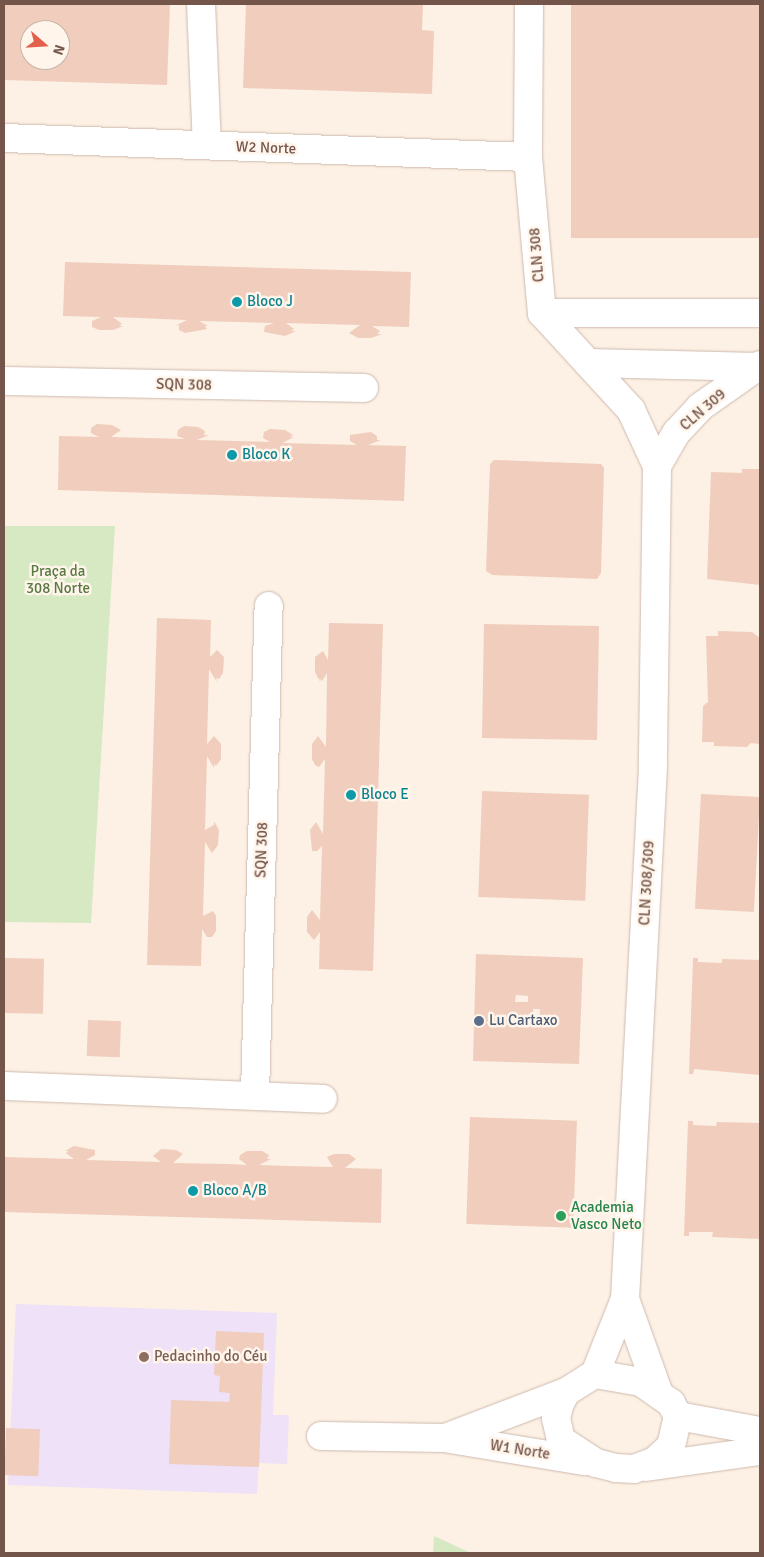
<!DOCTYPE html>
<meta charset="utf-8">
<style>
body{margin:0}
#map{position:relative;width:764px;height:1557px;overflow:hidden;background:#fcf1e4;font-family:Signika,sans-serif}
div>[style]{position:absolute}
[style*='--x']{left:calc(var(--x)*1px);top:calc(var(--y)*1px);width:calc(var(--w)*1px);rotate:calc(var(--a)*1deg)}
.education>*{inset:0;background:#eee1f8}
.green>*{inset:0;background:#d6e9c3}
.building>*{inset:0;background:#f0cdbd;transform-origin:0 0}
.roads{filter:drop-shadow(0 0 1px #cfb9ae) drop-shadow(0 0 1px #cfb9ae)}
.minor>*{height:28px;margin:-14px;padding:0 14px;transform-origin:14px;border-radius:14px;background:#fff}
.dots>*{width:14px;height:14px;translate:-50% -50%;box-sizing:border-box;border:2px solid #fff5eb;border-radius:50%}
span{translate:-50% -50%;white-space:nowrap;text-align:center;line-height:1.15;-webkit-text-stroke:5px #fff5eb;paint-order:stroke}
.street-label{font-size:15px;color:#74554a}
.culture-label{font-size:15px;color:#0d838f}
.left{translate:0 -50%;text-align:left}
.park-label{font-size:15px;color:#587942}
.service-label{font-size:15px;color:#4e5e75}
.leisure-label{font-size:15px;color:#27864d}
.education-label{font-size:15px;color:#785e54}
.frame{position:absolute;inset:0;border:5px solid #74554a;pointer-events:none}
.north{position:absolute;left:20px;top:20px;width:50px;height:50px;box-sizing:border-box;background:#fff5eb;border:1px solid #c7b5ab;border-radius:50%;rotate:109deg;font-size:14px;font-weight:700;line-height:20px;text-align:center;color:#74554a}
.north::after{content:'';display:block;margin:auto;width:18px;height:22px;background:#e3604c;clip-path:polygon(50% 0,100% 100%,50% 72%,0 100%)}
</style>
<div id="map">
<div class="education">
<i style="clip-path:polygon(16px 1304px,277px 1313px,273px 1415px,289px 1415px,287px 1464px,259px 1463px,257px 1494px,8px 1485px)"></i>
</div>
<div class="green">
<i style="clip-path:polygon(4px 526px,115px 526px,91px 923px,4px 922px)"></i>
<i style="clip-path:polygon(434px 1536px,471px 1553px,433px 1553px)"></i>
</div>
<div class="building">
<i style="clip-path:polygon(evenodd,4px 4px,170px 4px,167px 85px,4px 80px,4px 4px,30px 30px,60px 30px,60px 60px,30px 60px,30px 30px)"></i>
<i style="clip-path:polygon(246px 4px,423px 4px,422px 30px,434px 31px,432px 94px,243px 88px)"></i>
<i style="left:571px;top:4px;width:189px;height:234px"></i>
<i style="clip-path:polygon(65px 262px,411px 272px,409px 327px,372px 326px,380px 331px,377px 334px,382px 334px,371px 338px,358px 338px,349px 333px,360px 325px,286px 323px,294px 329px,291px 331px,296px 331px,285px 336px,264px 332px,265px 326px,274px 323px,199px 321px,208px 326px,205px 326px,207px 329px,185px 333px,179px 330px,179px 325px,175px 326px,187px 320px,113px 317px,122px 324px,119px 326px,123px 326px,113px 330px,99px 330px,92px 327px,92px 321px,101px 317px,63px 316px)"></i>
<i style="clip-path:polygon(97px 424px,112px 425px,121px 430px,111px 437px,185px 439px,177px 436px,178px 430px,184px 426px,198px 427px,205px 431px,204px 435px,209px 435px,197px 440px,270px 442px,263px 438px,264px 432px,270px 429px,285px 430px,293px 435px,290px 437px,294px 437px,282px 443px,357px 445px,350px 441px,350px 435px,371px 432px,377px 436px,377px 440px,381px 440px,368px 445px,406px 446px,404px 501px,58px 490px,59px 436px,99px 437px,91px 433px,91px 428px)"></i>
<i style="clip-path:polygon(494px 460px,601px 464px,604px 468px,601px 573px,597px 579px,492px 575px,486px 571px,490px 464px)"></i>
<i style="clip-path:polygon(742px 469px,760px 469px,760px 585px,707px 579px,711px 472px,742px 473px)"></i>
<i style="clip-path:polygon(157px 618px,211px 620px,210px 657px,217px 650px,224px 657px,223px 673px,219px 679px,216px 678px,217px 682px,209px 669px,207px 744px,214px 736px,221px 744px,221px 759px,216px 766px,214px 764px,214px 768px,207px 756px,205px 830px,214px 825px,214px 821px,219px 830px,218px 845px,212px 853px,205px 842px,203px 916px,213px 911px,216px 916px,216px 931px,212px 937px,207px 937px,202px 929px,201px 966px,147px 965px)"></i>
<i style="clip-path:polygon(329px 623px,383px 624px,373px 971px,319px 969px,320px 932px,314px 940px,307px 932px,307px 917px,312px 910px,320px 920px,322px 846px,317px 851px,312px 851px,310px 830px,316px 822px,323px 834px,325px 759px,319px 767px,315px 765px,312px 759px,312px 744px,318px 736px,326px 747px,327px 673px,322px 681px,319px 678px,320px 682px,315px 672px,315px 657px,323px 651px,328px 660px)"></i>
<i style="left:484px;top:624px;width:115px;height:114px;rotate:1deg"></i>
<i style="clip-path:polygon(718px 631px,752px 632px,760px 638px,760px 744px,751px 743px,747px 747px,714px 746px,714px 742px,702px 742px,703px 706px,708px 702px,706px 636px,718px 636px)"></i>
<i style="left:482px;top:791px;width:107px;height:106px;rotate:2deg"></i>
<i style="left:701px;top:794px;width:59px;height:115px;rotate:3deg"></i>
<i style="clip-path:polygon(evenodd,476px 954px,583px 958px,579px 1064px,473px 1061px,476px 954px,516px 995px,528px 996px,528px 1002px,515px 1002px,516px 995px,476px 954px,533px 1009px,540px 1009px,539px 1024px,533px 1024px,533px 1009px)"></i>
<i style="left:4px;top:958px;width:40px;height:55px;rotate:1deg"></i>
<i style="clip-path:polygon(693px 958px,698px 958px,698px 962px,722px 963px,722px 959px,760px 960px,760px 1075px,694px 1069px,693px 1074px,689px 1074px)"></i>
<i style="left:88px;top:1020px;width:33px;height:36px;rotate:2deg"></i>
<i style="left:470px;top:1117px;width:107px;height:107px;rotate:2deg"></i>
<i style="clip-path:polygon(688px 1121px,693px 1121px,693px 1125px,716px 1126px,717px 1122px,760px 1123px,760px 1239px,712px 1237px,713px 1232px,689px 1232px,689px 1236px,684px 1236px)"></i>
<i style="clip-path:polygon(74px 1146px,95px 1150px,95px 1155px,86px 1160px,161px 1162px,153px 1156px,161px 1149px,176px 1150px,183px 1154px,173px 1163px,228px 1164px,247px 1165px,239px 1159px,240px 1155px,247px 1151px,262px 1151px,269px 1155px,267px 1159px,271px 1159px,259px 1165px,289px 1166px,333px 1167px,327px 1157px,334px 1154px,349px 1154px,356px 1159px,345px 1168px,382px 1169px,381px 1223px,4px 1212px,4px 1157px,74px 1159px,66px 1153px,69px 1151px,65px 1151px)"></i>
<i style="clip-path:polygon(216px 1331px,264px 1333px,259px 1467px,169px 1464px,171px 1400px,229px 1402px,230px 1393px,219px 1392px,220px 1376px,214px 1375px)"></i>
<i style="left:6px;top:1428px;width:34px;height:47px;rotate:2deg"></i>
</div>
<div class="roads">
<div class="minor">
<i style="--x:201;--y:4;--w:141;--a:87.6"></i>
<i style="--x:529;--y:4;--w:153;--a:90.4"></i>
<i style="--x:528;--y:157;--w:157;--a:84.9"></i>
<i style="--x:542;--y:313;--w:132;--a:47.5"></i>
<i style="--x:631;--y:410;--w:62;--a:65.1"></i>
<i style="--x:657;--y:466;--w:301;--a:90.8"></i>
<i style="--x:653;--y:767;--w:533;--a:93.01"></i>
<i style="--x:625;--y:1299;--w:81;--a:111.8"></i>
<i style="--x:4;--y:138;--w:524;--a:2.08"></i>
<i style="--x:542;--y:313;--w:218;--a:0"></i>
<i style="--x:588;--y:363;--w:171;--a:1.3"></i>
<i style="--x:4;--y:381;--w:360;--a:1.1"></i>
<i style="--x:657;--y:466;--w:39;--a:-60"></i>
<i style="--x:677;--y:432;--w:34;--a:-47"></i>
<i style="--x:700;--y:407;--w:73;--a:-35"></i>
<i style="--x:4;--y:1086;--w:319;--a:2.3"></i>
<i style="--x:255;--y:1094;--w:488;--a:-88.4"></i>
<i style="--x:625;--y:1299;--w:98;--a:70.3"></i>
<i style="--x:595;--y:1374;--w:47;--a:9.9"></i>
<i style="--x:641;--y:1382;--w:37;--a:35"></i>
<i style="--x:671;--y:1403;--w:15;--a:62"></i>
<i style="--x:678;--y:1416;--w:31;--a:103"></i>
<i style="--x:671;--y:1446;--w:22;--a:137"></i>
<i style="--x:655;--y:1461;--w:22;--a:159"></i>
<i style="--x:634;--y:1469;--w:18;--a:-177"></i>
<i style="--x:616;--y:1468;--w:21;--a:-166"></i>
<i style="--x:596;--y:1463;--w:42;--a:-146.7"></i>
<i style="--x:561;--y:1440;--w:23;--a:-103"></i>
<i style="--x:556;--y:1418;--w:16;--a:-75"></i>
<i style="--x:560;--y:1403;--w:13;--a:-61"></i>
<i style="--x:566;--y:1392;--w:34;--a:-32"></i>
<i style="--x:678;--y:1416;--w:83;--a:10.4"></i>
<i style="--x:321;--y:1436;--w:123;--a:0.9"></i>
<i style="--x:444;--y:1438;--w:143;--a:9.3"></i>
<i style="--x:445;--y:1438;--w:129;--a:-20.8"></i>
<i style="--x:646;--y:1467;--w:115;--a:-8"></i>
</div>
</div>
<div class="dots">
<i style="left:237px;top:302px;background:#0f9aa8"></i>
<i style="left:232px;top:455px;background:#0f9aa8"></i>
<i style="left:351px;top:795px;background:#0f9aa8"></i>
<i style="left:479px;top:1021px;background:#5c6f8a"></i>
<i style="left:193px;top:1191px;background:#0f9aa8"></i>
<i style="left:561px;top:1216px;background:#2e9e5b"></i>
<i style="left:144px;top:1357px;background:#8d6e63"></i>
</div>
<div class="street-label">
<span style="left:266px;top:148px;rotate:2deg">W2 Norte</span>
<span style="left:537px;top:255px;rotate:-95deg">CLN 308</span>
<span style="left:184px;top:385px;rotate:1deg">SQN 308</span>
<span style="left:703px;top:410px;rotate:-41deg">CLN 309</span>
<span style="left:262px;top:850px;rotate:-88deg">SQN 308</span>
<span style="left:647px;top:883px;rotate:-87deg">CLN 308/309</span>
<span style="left:520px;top:1450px;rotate:9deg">W1 Norte</span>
</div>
<div class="culture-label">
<span class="left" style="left:247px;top:302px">Bloco J</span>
<span class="left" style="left:242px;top:455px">Bloco K</span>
<span class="left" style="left:361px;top:795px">Bloco E</span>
<span class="left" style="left:203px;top:1191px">Bloco A/B</span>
</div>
<div class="park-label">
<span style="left:58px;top:580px">Praça da<br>308 Norte</span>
</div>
<div class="service-label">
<span class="left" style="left:489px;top:1021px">Lu Cartaxo</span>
</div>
<div class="leisure-label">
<span class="left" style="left:571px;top:1216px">Academia<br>Vasco Neto</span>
</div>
<div class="education-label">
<span class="left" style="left:154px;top:1357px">Pedacinho do Céu</span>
</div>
<div class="frame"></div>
<div class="north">N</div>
</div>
